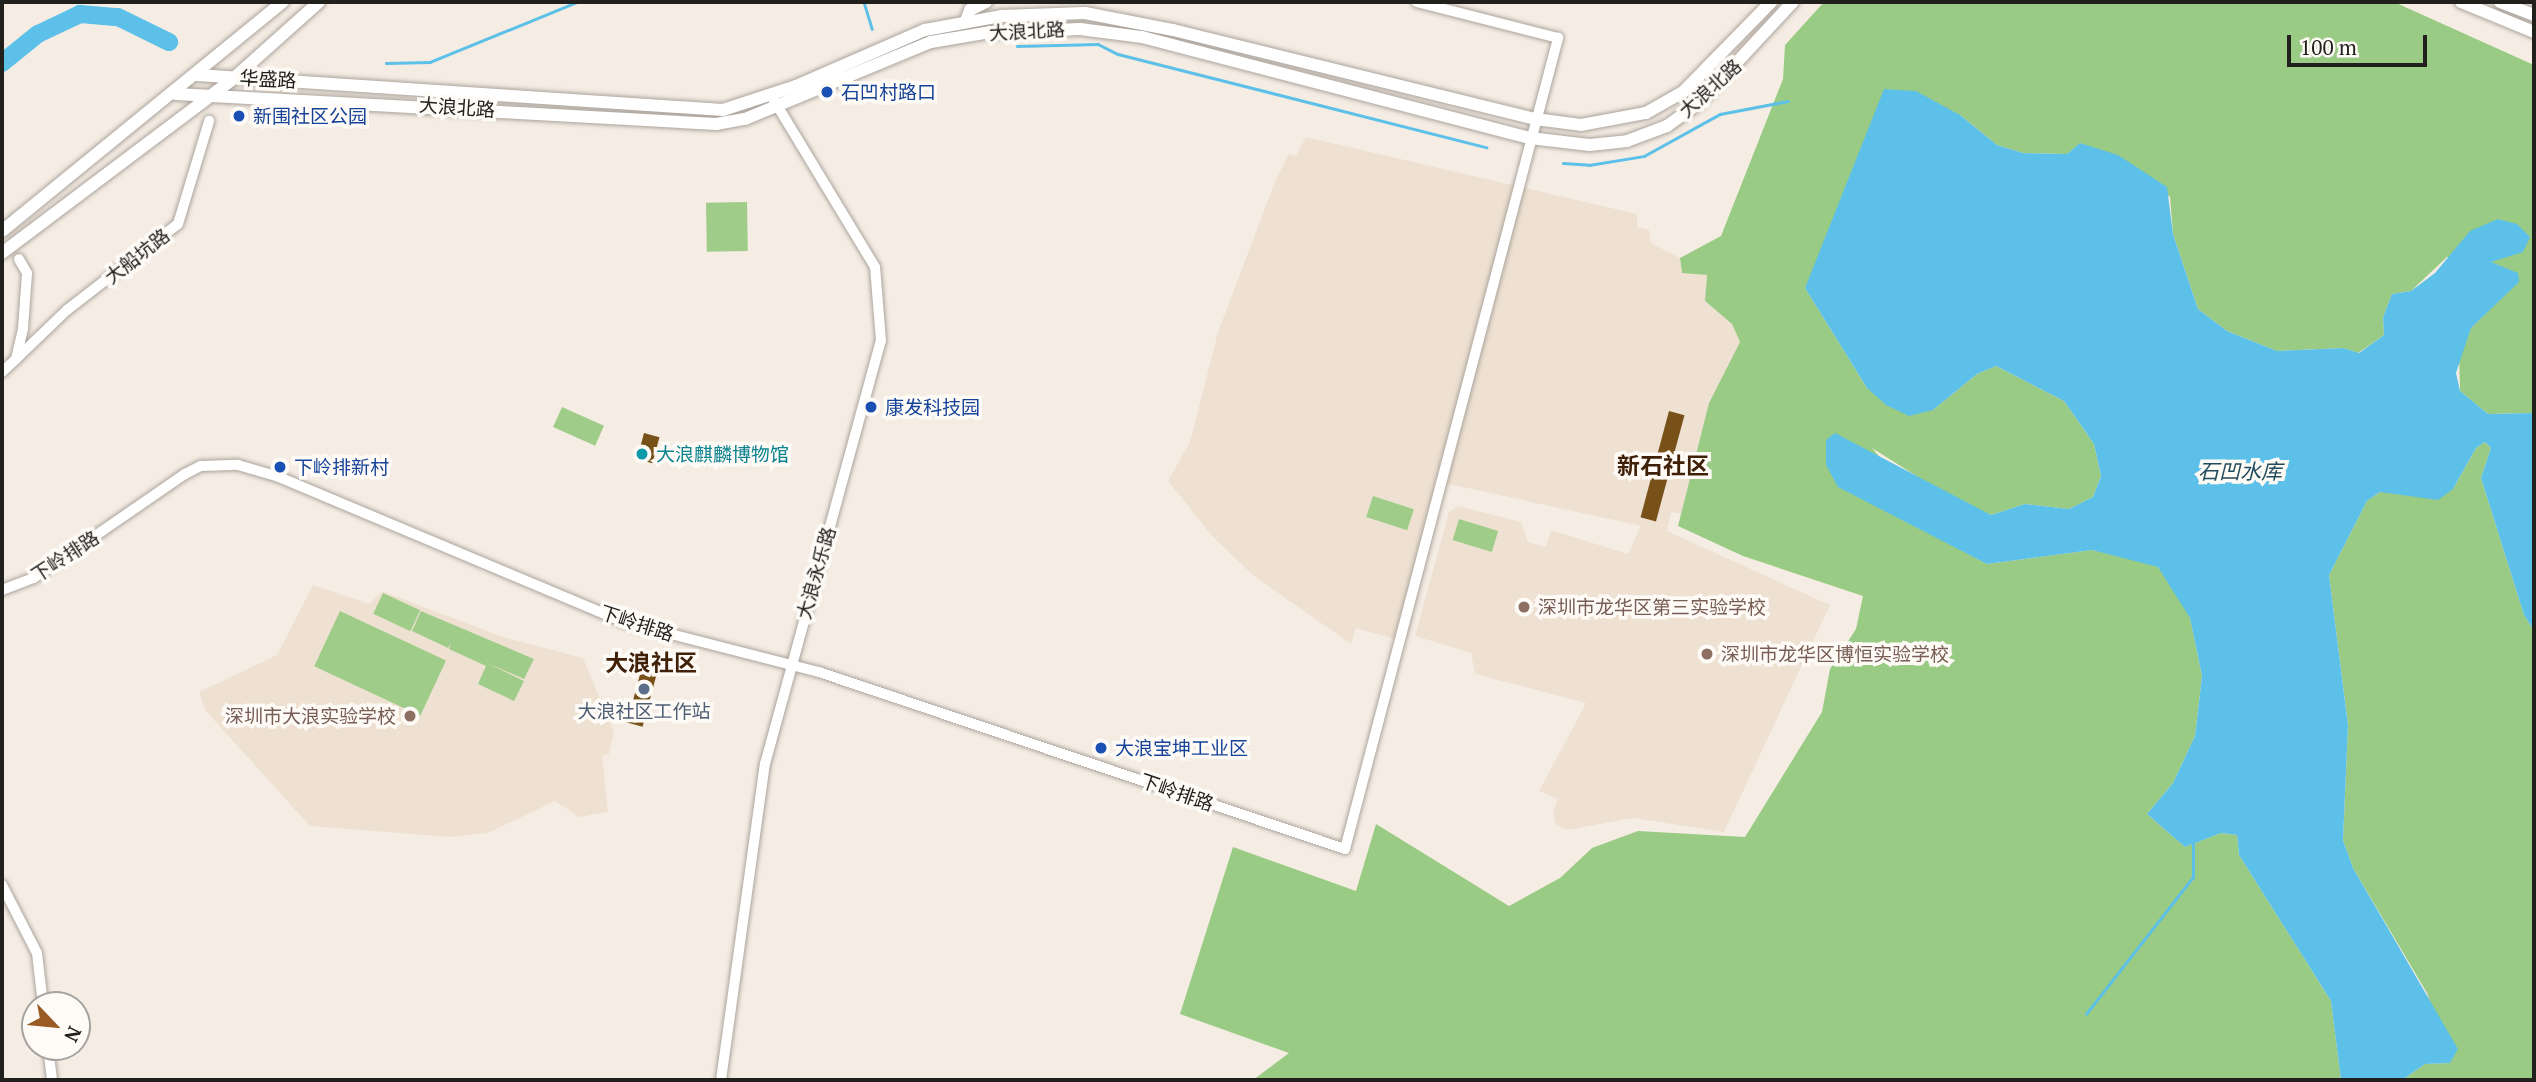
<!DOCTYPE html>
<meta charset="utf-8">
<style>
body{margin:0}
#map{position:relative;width:2536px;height:1082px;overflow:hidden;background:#f5ede4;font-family:"PT Serif","Noto Sans SC",serif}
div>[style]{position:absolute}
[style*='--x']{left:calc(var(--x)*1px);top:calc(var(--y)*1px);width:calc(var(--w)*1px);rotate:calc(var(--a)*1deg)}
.built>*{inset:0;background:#eee1d2}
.green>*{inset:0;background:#9fcd89;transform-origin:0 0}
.forest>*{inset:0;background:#9acb84}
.water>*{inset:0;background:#5dc0e8}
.stream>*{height:2.5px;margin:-1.25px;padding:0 1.25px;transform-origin:1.25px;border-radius:1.25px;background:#5dc0e8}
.river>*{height:18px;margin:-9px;padding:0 9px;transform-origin:9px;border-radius:9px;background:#5dc0e8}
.building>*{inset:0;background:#785119;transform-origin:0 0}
.roads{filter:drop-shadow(0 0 2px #aca49c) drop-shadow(0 0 2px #aca49c)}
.minor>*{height:10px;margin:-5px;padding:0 5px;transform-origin:5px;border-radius:5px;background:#fff}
.major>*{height:12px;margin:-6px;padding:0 6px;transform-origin:6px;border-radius:6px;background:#fff}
.dots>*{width:19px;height:19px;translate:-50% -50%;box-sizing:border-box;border:4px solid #fefbf7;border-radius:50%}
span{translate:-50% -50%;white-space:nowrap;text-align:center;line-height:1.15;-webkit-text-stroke:7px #fefbf7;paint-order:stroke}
.street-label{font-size:19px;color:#22201c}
.transit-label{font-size:19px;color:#164399}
.left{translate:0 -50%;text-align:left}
.culture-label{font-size:19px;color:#0d838f}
.education-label{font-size:19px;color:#785e54}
.right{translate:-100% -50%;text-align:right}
.service-label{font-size:19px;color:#4e5e75}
.water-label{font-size:21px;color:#1f4a5b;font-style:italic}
.quarter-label{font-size:23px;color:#402107;font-weight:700}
.frame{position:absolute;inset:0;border:4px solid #22201c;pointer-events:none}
.north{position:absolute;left:21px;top:991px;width:70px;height:70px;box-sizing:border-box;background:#fefbf7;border:2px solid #a6a39f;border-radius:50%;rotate:116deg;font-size:19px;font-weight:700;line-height:28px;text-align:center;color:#22201c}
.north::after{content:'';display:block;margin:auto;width:24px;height:32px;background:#9a5a24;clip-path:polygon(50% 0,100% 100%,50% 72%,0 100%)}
.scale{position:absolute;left:2287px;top:35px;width:140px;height:32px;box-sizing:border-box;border:4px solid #22201c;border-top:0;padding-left:9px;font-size:21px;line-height:24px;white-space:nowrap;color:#22201c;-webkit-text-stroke:5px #fefbf7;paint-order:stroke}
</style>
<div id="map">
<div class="built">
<i style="clip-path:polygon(1306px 137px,1637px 214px,1637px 227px,1649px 230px,1651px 243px,1680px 258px,1682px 273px,1707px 275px,1705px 301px,1732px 324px,1740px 342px,1709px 403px,1681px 514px,1671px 512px,1667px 531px,1830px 605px,1724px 832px,1633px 818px,1567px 830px,1556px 825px,1553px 812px,1558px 799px,1539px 791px,1586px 703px,1475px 674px,1471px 653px,1415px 636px,1449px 512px,1458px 506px,1521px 522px,1528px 542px,1546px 547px,1551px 530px,1628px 554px,1641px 526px,1440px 482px,1399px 640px,1356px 628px,1351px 644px,1254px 576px,1213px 537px,1168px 481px,1190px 442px,1218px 332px,1276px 179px,1289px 154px,1296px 156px)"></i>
<i style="clip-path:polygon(313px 585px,370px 604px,382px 591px,503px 637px,583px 658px,614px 732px,609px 754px,602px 755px,608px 812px,579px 817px,555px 801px,488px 833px,449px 837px,310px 826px,205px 710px,199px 692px,277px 655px)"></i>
</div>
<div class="green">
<i style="left:747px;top:202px;width:49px;height:41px;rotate:89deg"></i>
<i style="left:562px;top:407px;width:46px;height:22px;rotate:24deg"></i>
<i style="left:1373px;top:496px;width:43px;height:22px;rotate:18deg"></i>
<i style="left:1459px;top:519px;width:41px;height:22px;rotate:17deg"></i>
<i style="left:383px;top:593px;width:41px;height:23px;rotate:25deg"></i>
<i style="left:340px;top:611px;width:117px;height:61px;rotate:25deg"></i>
<i style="clip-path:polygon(421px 611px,534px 659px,524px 679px,487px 663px,524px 681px,514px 701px,478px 684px,486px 666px,449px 649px,451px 643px,448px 648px,412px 631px)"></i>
</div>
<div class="forest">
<i style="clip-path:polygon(1824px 2px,2394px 2px,2534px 65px,2534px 413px,2488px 414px,2460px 391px,2459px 353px,2471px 328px,2518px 282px,2490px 263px,2494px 259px,2447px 257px,2411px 291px,2392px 294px,2383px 317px,2384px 335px,2358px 353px,2343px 348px,2277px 351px,2227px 331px,2198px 309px,2173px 234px,2170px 197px,2081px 143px,2067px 154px,2023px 153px,1997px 145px,1960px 115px,1805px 288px,1867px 388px,1933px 410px,1977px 374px,1996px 366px,2064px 401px,2094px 444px,2101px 476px,2093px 497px,2069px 509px,2025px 504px,1991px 515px,1948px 496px,1872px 448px,1957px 548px,1987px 564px,2092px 550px,2138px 559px,2158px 567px,2172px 583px,2190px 618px,2202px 676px,2195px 736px,2173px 783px,2147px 814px,2185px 847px,2221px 833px,2237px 835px,2239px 855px,2331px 1001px,2341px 1080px,1253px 1080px,1289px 1053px,1180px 1014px,1233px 847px,1356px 891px,1376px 824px,1509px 906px,1560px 878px,1592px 848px,1638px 831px,1745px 837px,1822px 712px,1830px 669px,1856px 629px,1863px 596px,1743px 556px,1678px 526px,1709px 403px,1740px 342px,1732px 324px,1705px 301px,1707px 275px,1682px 273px,1680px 258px,1721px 236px,1783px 79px,1785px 45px)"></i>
<i style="clip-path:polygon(2485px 442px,2491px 448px,2481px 478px,2524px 615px,2534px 631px,2534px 1080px,2402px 1080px,2425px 1064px,2450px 1063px,2427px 993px,2353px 868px,2343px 840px,2348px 725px,2329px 575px,2367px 501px,2380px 492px,2453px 489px,2476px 448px)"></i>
</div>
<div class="water">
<i style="clip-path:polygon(1884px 89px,1916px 91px,1960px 115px,1997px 145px,2023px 153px,2067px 154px,2080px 143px,2118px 155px,2167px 187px,2173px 234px,2198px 309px,2227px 331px,2277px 351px,2343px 348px,2359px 353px,2384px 335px,2383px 317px,2392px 294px,2411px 291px,2435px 273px,2470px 231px,2498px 219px,2517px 224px,2530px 237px,2523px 252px,2491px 262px,2518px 273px,2519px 282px,2471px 328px,2456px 373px,2460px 391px,2488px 414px,2534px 413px,2534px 631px,2524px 615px,2481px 478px,2491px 448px,2485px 442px,2476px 448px,2453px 489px,2438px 500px,2380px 492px,2367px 501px,2329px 575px,2348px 725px,2343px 840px,2353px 868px,2458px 1049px,2450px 1063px,2425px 1064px,2402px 1080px,2341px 1080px,2331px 1001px,2239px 855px,2237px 835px,2221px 833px,2185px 847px,2147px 814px,2173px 783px,2195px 736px,2202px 676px,2190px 618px,2158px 567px,2092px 550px,1987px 564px,1838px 487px,1826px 465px,1826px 440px,1835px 433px,1991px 515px,2025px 504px,2069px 509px,2093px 497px,2101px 476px,2094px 444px,2064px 401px,1996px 366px,1977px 374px,1933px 410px,1909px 416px,1886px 405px,1867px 388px,1805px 288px)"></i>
</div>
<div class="stream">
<i style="--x:864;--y:2;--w:28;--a:73"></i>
<i style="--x:1017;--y:46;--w:81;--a:-1.4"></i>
<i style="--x:1098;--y:44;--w:22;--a:27"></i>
<i style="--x:1118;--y:54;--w:380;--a:14.2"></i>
<i style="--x:386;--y:63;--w:44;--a:-1.3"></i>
<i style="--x:430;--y:62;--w:159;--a:-22.2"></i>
<i style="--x:1563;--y:163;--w:26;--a:4"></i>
<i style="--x:1589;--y:165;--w:56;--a:-9.3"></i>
<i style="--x:1644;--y:156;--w:87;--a:-28.9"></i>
<i style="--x:1720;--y:114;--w:69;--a:-10.8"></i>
<i style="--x:2086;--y:1014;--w:174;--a:-52"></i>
<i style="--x:2193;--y:877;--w:33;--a:-90"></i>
</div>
<div class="river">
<i style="--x:2;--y:63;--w:46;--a:-38.9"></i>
<i style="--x:38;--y:34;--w:47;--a:-25.5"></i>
<i style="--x:80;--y:14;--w:38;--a:5"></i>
<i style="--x:118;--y:17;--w:57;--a:26.1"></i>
</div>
<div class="building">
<i style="left:1669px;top:411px;width:16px;height:110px;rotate:15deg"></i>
<i style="left:644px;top:433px;width:16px;height:27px;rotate:15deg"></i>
<i style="left:646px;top:652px;width:16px;height:73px;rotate:15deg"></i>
</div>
<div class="roads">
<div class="minor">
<i style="--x:16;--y:359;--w:71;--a:-43.9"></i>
<i style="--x:67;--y:310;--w:140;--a:-37.8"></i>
<i style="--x:178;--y:224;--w:108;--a:-73.2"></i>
<i style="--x:2;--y:372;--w:19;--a:-43"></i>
<i style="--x:16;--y:359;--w:32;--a:-77"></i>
<i style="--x:23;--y:328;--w:55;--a:-85.8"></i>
<i style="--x:27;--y:273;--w:16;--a:-120"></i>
<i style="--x:2;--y:590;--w:34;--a:-21"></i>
<i style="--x:34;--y:578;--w:183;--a:-34.6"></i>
<i style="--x:185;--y:474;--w:18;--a:-27"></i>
<i style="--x:201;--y:466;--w:37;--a:-2"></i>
<i style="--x:238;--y:465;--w:43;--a:16.3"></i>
<i style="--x:279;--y:477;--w:374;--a:22.8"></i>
<i style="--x:624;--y:622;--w:201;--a:14.4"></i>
<i style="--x:819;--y:672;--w:555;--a:18.6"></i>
<i style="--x:1345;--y:849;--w:839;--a:-75.28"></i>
<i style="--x:1558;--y:38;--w:146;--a:-165.7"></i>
<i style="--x:2;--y:885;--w:76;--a:62.8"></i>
<i style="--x:37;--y:953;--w:52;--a:83.4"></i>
<i style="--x:48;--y:1047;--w:33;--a:83"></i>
<i style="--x:721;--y:1080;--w:319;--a:-82.1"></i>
<i style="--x:765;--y:764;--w:439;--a:-74.7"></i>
<i style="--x:881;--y:341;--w:74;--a:-94.6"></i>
<i style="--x:875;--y:267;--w:201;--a:-121.2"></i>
</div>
<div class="major">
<i style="--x:2461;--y:2;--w:79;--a:22.3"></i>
<i style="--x:2500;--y:2;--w:36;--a:21"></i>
<i style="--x:966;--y:21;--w:12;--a:-70"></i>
<i style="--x:970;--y:10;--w:18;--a:-27"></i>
<i style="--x:197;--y:75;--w:527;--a:3.81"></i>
<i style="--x:723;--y:110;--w:77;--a:-18.2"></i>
<i style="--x:796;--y:86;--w:141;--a:-23.5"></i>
<i style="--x:925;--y:30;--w:77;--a:-10.4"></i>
<i style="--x:1001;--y:16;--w:84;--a:-2"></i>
<i style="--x:1085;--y:13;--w:90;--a:10.9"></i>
<i style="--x:1173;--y:30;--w:373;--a:13.8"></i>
<i style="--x:1535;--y:119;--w:46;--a:7.4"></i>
<i style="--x:1581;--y:125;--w:66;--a:-10.5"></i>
<i style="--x:1646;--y:113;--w:43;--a:-29.6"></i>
<i style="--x:1683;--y:92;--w:126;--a:-45.6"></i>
<i style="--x:176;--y:94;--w:541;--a:3.18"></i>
<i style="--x:716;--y:124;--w:29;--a:-10"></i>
<i style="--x:745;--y:119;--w:201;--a:-22.5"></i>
<i style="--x:931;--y:42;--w:55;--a:-9.5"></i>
<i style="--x:985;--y:33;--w:95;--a:-2.4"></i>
<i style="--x:1080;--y:29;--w:63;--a:7.4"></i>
<i style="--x:1142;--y:37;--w:401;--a:14.6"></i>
<i style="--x:1530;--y:138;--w:60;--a:6.7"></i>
<i style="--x:1590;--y:145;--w:37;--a:-6"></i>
<i style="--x:1627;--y:141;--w:43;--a:-20.6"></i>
<i style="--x:1667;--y:126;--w:39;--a:-36"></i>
<i style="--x:1699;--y:103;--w:138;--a:-47.1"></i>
<i style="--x:2;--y:231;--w:362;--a:-39.2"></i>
<i style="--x:2;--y:253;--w:291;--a:-37"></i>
<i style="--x:234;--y:78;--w:114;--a:-41.8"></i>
</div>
</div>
<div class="dots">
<i style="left:827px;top:92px;background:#1a4fb4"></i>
<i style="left:239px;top:116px;background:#1a4fb4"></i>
<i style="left:871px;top:407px;background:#1a4fb4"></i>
<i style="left:642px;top:454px;background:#0f9aa8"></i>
<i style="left:280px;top:467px;background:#1a4fb4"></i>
<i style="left:1524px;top:607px;background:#8d6e63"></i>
<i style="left:1707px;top:654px;background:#8d6e63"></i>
<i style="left:644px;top:689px;background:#5c6f8a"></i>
<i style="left:410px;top:716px;background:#8d6e63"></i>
<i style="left:1101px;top:748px;background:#1a4fb4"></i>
</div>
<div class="street-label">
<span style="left:1027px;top:31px;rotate:-3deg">大浪北路</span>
<span style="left:268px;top:79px;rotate:3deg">华盛路</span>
<span style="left:1710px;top:88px;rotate:-42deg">大浪北路</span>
<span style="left:457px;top:107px;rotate:4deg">大浪北路</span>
<span style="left:137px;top:256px;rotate:-38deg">大船坑路</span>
<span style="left:65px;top:556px;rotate:-33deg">下岭排路</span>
<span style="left:816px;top:573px;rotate:-74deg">大浪永乐路</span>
<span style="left:637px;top:623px;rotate:18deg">下岭排路</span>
<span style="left:1177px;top:792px;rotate:19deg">下岭排路</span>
</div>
<div class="transit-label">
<span class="left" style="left:841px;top:92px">石凹村路口</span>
<span class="left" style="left:253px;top:116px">新围社区公园</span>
<span class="left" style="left:885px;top:407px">康发科技园</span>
<span class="left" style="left:294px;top:467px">下岭排新村</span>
<span class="left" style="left:1115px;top:748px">大浪宝坤工业区</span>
</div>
<div class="culture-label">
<span class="left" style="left:656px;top:454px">大浪麒麟博物馆</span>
</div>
<div class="education-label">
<span class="left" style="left:1538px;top:607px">深圳市龙华区第三实验学校</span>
<span class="left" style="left:1721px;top:654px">深圳市龙华区博恒实验学校</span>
<span class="right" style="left:396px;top:716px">深圳市大浪实验学校</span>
</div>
<div class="service-label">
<span style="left:644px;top:711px">大浪社区工作站</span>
</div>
<div class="water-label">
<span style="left:2240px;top:471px">石凹水库</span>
</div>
<div class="quarter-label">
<span style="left:1663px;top:466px">新石社区</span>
<span style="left:651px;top:663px">大浪社区</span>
</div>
<div class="frame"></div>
<div class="north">N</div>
<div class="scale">100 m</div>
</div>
